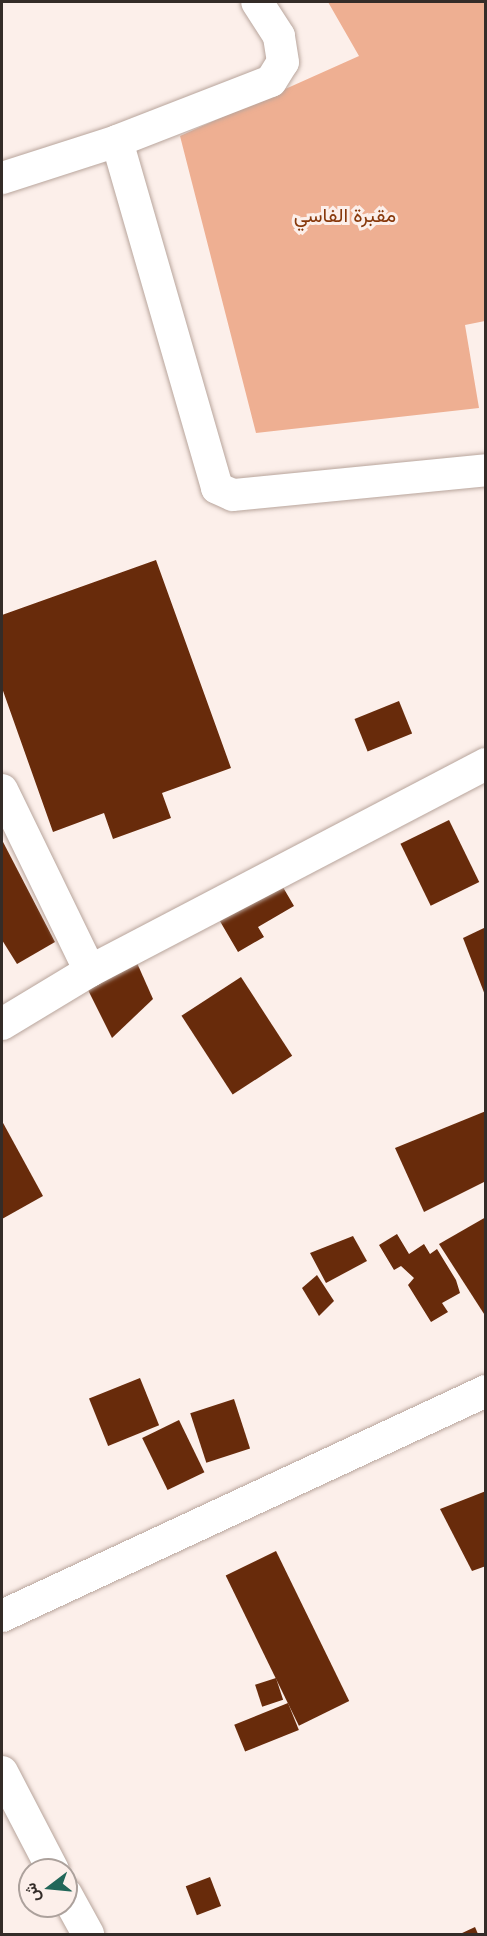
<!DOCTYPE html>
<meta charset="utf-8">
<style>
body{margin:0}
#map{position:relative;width:487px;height:1936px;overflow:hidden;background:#fcefea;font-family:"Varela Round",Vazirmatn,sans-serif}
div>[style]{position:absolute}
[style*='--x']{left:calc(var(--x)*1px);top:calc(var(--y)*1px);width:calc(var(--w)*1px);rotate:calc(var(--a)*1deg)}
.green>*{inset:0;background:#eeaf92}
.building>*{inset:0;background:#682b0b;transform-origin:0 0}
.roads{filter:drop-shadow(0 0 2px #b8a59c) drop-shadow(0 0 2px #b8a59c)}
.minor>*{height:32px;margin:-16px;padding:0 16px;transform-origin:16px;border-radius:16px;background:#fff}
span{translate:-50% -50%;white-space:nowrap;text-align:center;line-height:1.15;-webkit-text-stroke:6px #fcefea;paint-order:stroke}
.park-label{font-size:20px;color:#87380b}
.frame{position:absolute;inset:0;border:3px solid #342c28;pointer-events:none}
.north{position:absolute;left:18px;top:1858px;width:60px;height:60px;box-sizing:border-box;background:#fcefea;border:2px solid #aca19c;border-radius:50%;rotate:254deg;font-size:16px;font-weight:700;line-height:24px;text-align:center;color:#342c28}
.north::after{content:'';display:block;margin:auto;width:21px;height:27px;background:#226759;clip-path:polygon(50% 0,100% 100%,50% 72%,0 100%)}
</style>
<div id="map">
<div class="green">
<i style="clip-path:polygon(328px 2px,485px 2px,485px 321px,465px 325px,479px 408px,256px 433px,180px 136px,359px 56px)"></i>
</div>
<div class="building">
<i style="clip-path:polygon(156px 560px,231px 768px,162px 793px,171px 818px,113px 839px,104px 813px,53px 832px,2px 688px,2px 615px)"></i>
<i style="left:399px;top:701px;width:35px;height:48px;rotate:68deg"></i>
<i style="left:449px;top:820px;width:69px;height:54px;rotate:64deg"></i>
<i style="clip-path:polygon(2px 840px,55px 942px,17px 964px,2px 940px)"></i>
<i style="clip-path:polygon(277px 877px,294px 906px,258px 927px,264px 937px,238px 952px,214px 911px)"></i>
<i style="clip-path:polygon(486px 927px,486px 995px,485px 995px,463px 938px)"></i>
<i style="clip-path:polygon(137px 963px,153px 999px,112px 1038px,88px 990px)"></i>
<i style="left:241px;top:977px;width:94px;height:71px;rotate:57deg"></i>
<i style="clip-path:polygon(486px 1111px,486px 1181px,424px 1212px,395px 1148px)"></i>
<i style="clip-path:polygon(2px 1121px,43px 1196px,2px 1219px)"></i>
<i style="clip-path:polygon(486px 1217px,486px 1317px,439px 1244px)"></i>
<i style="clip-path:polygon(397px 1234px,409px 1254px,424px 1244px,430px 1254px,437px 1249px,456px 1280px,460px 1293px,442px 1303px,448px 1312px,431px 1322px,408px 1285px,414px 1278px,401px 1266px,394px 1270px,379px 1245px)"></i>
<i style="clip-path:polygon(353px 1236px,367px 1261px,326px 1283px,310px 1253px)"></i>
<i style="clip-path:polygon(317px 1275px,334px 1301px,319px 1316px,302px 1288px)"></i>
<i style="left:140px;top:1378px;width:51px;height:55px;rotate:68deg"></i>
<i style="left:234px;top:1399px;width:52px;height:46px;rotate:72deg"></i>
<i style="left:179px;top:1420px;width:58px;height:41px;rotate:64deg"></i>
<i style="clip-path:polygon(486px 1491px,486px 1566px,472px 1571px,440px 1509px)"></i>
<i style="left:276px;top:1551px;width:167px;height:56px;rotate:64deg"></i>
<i style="left:276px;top:1678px;width:23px;height:22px;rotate:72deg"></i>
<i style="left:288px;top:1703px;width:29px;height:58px;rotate:68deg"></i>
<i style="left:210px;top:1877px;width:31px;height:26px;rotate:69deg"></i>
<i style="clip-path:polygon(475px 1927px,478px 1934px,460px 1934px)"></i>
</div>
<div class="roads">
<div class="minor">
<i style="--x:117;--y:141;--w:361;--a:73.9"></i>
<i style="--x:217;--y:488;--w:17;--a:24"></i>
<i style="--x:233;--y:495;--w:254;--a:-5.6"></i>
<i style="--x:2;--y:178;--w:121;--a:-17.8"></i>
<i style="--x:117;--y:141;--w:165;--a:-21.3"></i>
<i style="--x:271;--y:81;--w:22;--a:-58"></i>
<i style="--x:283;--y:62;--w:26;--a:-99"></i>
<i style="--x:279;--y:36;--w:40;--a:-122.9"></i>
<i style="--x:2;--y:790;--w:201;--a:64.1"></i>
<i style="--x:2;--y:1024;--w:103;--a:-31.1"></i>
<i style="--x:90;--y:971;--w:447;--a:-27.6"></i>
<i style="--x:2;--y:1616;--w:534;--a:-24.93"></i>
<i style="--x:2;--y:1772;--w:110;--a:62.5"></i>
<i style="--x:66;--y:1894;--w:46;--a:61.2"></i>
</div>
</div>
<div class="park-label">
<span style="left:345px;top:216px">مقبرة الفاسي</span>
</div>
<div class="frame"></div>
<div class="north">ش</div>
</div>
